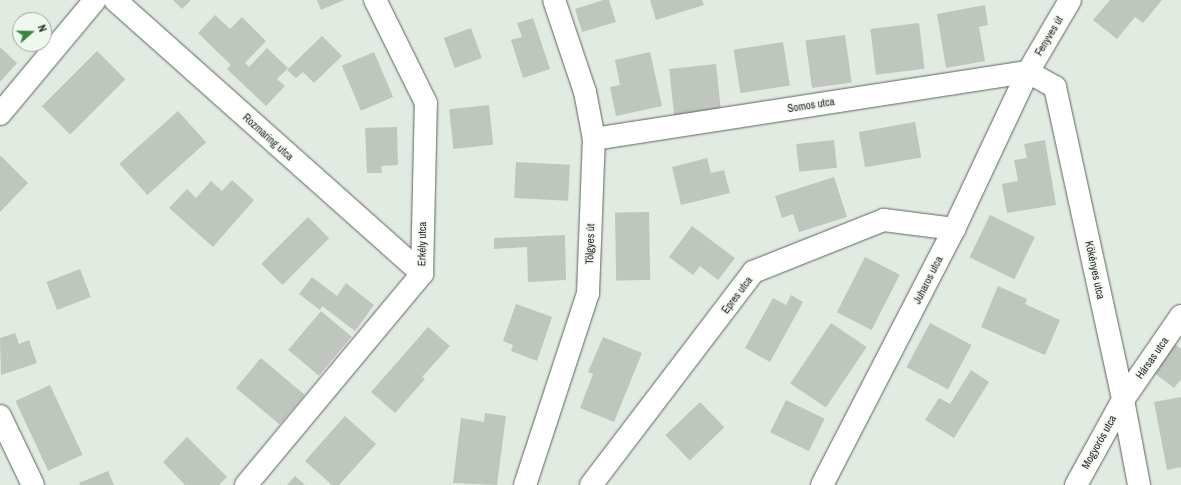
<!DOCTYPE html>
<meta charset="utf-8">
<style>
body{margin:0}
#map{position:relative;width:1181px;height:485px;overflow:hidden;background:#e2ebe2;font-family:"Archivo Narrow",sans-serif}
div>[style]{position:absolute}
[style*='--x']{left:calc(var(--x)*1px);top:calc(var(--y)*1px);width:calc(var(--w)*1px);rotate:calc(var(--a)*1deg)}
.building>*{inset:0;background:#bec6be;transform-origin:0 0}
.roads{filter:drop-shadow(0 0 1px #5c645c) drop-shadow(0 0 1px #5c645c)}
.street>*{height:22px;margin:-11px;padding:0 11px;transform-origin:11px;border-radius:11px;background:#fff}
span{translate:-50% -50%;white-space:nowrap;text-align:center;line-height:1.15;-webkit-text-stroke:3px #eff8ef;paint-order:stroke}
.street-label{font-size:11px;color:#282b28}
.north{position:absolute;left:12px;top:12px;width:40px;height:40px;box-sizing:border-box;background:#eff8ef;border:1px solid #9fa69f;border-radius:50%;rotate:70deg;font-size:11px;font-weight:700;line-height:16px;text-align:center;color:#282b28}
.north::after{content:'';display:block;margin:auto;width:14px;height:18px;background:#308a3a;clip-path:polygon(50% 0,100% 100%,50% 72%,0 100%)}
</style>
<div id="map">
<div class="building">
<i style="clip-path:polygon(173px 0,191px 0,182px 9px)"></i>
<i style="clip-path:polygon(317px 0,344px 0,321px 10px)"></i>
<i style="clip-path:polygon(603px 0,609px 0,616px 22px,582px 32px,575px 9px)"></i>
<i style="clip-path:polygon(650px 0,702px 0,704px 5px,656px 20px)"></i>
<i style="clip-path:polygon(1110px 0,1162px 0,1143px 23px,1135px 17px,1117px 39px,1093px 20px)"></i>
<i style="clip-path:polygon(985px 5px,988px 25px,979px 27px,985px 61px,946px 68px,937px 14px)"></i>
<i style="clip-path:polygon(215px 15px,230px 29px,242px 17px,266px 41px,245px 63px,249px 67px,267px 48px,288px 68px,277px 79px,285px 86px,266px 106px,227px 69px,231px 65px,198px 33px)"></i>
<i style="clip-path:polygon(533px 18px,550px 69px,523px 78px,511px 40px,522px 37px,517px 23px)"></i>
<i style="left:919px;top:23px;width:46px;height:49px;rotate:83deg"></i>
<i style="left:471px;top:28px;width:32px;height:29px;rotate:70deg"></i>
<i style="left:845px;top:35px;width:48px;height:40px;rotate:82deg"></i>
<i style="clip-path:polygon(322px 36px,342px 56px,314px 83px,303px 72px,296px 78px,287px 70px)"></i>
<i style="left:783px;top:42px;width:44px;height:50px;rotate:81deg"></i>
<i style="clip-path:polygon(0 47px,17px 63px,0 82px)"></i>
<i style="left:97px;top:51px;width:40px;height:78px;rotate:45deg"></i>
<i style="left:374px;top:52px;width:49px;height:35px;rotate:67deg"></i>
<i style="clip-path:polygon(650px 52px,662px 106px,616px 116px,610px 87px,620px 85px,615px 60px)"></i>
<i style="left:716px;top:64px;width:47px;height:47px;rotate:84deg"></i>
<i style="left:489px;top:105px;width:40px;height:40px;rotate:84deg"></i>
<i style="left:178px;top:111px;width:42px;height:79px;rotate:48deg"></i>
<i style="left:915px;top:122px;width:36px;height:57px;rotate:80deg"></i>
<i style="clip-path:polygon(397px 127px,398px 165px,381px 166px,382px 173px,367px 173px,365px 128px)"></i>
<i style="left:834px;top:140px;width:28px;height:38px;rotate:84deg"></i>
<i style="clip-path:polygon(1045px 140px,1056px 205px,1007px 213px,1002px 184px,1018px 181px,1014px 160px,1027px 158px,1024px 144px)"></i>
<i style="clip-path:polygon(1px 156px,28px 183px,0 212px,0 157px)"></i>
<i style="clip-path:polygon(707px 158px,711px 173px,724px 170px,730px 193px,681px 205px,672px 167px)"></i>
<i style="left:516px;top:162px;width:54px;height:36px;rotate:3deg"></i>
<i style="clip-path:polygon(834px 177px,847px 217px,799px 232px,793px 214px,782px 218px,775px 196px)"></i>
<i style="clip-path:polygon(232px 180px,254px 200px,213px 247px,169px 208px,187px 189px,196px 198px,211px 181px,222px 191px)"></i>
<i style="left:649px;top:212px;width:68px;height:34px;rotate:89deg"></i>
<i style="left:990px;top:215px;width:50px;height:47px;rotate:26deg"></i>
<i style="left:308px;top:217px;width:30px;height:66px;rotate:45deg"></i>
<i style="clip-path:polygon(692px 226px,735px 258px,718px 280px,700px 266px,693px 275px,669px 257px)"></i>
<i style="clip-path:polygon(565px 235px,566px 280px,528px 282px,527px 247px,494px 249px,494px 238px)"></i>
<i style="left:865px;top:257px;width:39px;height:62px;rotate:27deg"></i>
<i style="left:80px;top:269px;width:30px;height:36px;rotate:69deg"></i>
<i style="clip-path:polygon(312px 277px,337px 296px,346px 283px,374px 305px,355px 331px,322px 306px,320px 310px,299px 294px)"></i>
<i style="clip-path:polygon(998px 286px,1027px 299px,1025px 304px,1060px 320px,1045px 355px,981px 327px)"></i>
<i style="clip-path:polygon(791px 295px,803px 302px,770px 362px,745px 348px,773px 298px,786px 305px)"></i>
<i style="clip-path:polygon(516px 304px,552px 317px,537px 361px,511px 351px,513px 345px,503px 341px)"></i>
<i style="left:321px;top:311px;width:40px;height:51px;rotate:40deg"></i>
<i style="left:831px;top:323px;width:43px;height:73px;rotate:34deg"></i>
<i style="left:930px;top:323px;width:47px;height:50px;rotate:28deg"></i>
<i style="clip-path:polygon(428px 327px,450px 346px,422px 377px,425px 379px,395px 413px,371px 392px)"></i>
<i style="clip-path:polygon(15px 333px,19px 344px,29px 340px,37px 363px,1px 375px,0 338px)"></i>
<i style="clip-path:polygon(603px 337px,642px 353px,614px 422px,580px 408px,593px 374px,588px 372px)"></i>
<i style="clip-path:polygon(1175px 344px,1181px 349px,1181px 379px,1174px 388px,1153px 372px)"></i>
<i style="left:261px;top:358px;width:57px;height:39px;rotate:40deg"></i>
<i style="clip-path:polygon(971px 370px,989px 382px,954px 438px,925px 420px,939px 398px,950px 404px)"></i>
<i style="left:50px;top:385px;width:77px;height:38px;rotate:65deg"></i>
<i style="clip-path:polygon(1181px 397px,1181px 467px,1167px 470px,1154px 402px)"></i>
<i style="left:786px;top:400px;width:43px;height:36px;rotate:26deg"></i>
<i style="left:700px;top:402px;width:35px;height:48px;rotate:46deg"></i>
<i style="clip-path:polygon(485px 413px,506px 416px,497px 485px,453px 483px,461px 418px,484px 422px)"></i>
<i style="clip-path:polygon(345px 416px,376px 444px,339px 485px,332px 485px,305px 461px)"></i>
<i style="clip-path:polygon(187px 437px,227px 477px,219px 485px,185px 485px,163px 462px)"></i>
<i style="clip-path:polygon(108px 471px,114px 485px,80px 485px,79px 483px)"></i>
<i style="clip-path:polygon(295px 476px,305px 485px,287px 485px)"></i>
</div>
<div class="roads">
<div class="street">
<i style="--x:115;--y:0;--w:411;--a:41.7"></i>
<i style="--x:1028;--y:72;--w:31;--a:29"></i>
<i style="--x:1055;--y:87;--w:320;--a:77.7"></i>
<i style="--x:1123;--y:400;--w:86;--a:79.3"></i>
<i style="--x:0;--y:114;--w:148;--a:-50.2"></i>
<i style="--x:594;--y:139;--w:439;--a:-8.8"></i>
<i style="--x:0;--y:416;--w:76;--a:64.4"></i>
<i style="--x:246;--y:485;--w:275;--a:-50.2"></i>
<i style="--x:422;--y:274;--w:171;--a:-88.7"></i>
<i style="--x:426;--y:103;--w:115;--a:-116.3"></i>
<i style="--x:525;--y:485;--w:202;--a:-71.8"></i>
<i style="--x:588;--y:293;--w:154;--a:-87.8"></i>
<i style="--x:594;--y:139;--w:48;--a:-100.8"></i>
<i style="--x:585;--y:92;--w:97;--a:-108.6"></i>
<i style="--x:591;--y:485;--w:268;--a:-52.7"></i>
<i style="--x:753;--y:272;--w:141;--a:-21.7"></i>
<i style="--x:884;--y:220;--w:71;--a:7.3"></i>
<i style="--x:822;--y:485;--w:288;--a:-62.7"></i>
<i style="--x:954;--y:229;--w:174;--a:-64.8"></i>
<i style="--x:1028;--y:72;--w:83;--a:-59.7"></i>
<i style="--x:1076;--y:485;--w:97;--a:-61.1"></i>
<i style="--x:1123;--y:400;--w:102;--a:-55.4"></i>
</div>
</div>
<div class="street-label">
<span style="left:1049px;top:36px;rotate:-59deg">Fenyves út</span>
<span style="left:811px;top:105px;rotate:-9deg">Somos utca</span>
<span style="left:268px;top:137px;rotate:42deg">Rozmaring utca</span>
<span style="left:422px;top:244px;rotate:-89deg">Erkély utca</span>
<span style="left:590px;top:244px;rotate:-88deg">Tölgyes út</span>
<span style="left:1095px;top:270px;rotate:78deg">Kökényes utca</span>
<span style="left:928px;top:280px;rotate:-63deg">Juharos utca</span>
<span style="left:737px;top:295px;rotate:-53deg">Epres utca</span>
<span style="left:1152px;top:358px;rotate:-55deg">Hársas utca</span>
<span style="left:1099px;top:442px;rotate:-61deg">Mogyorós utca</span>
</div>
<div class="north">N</div>
</div>
